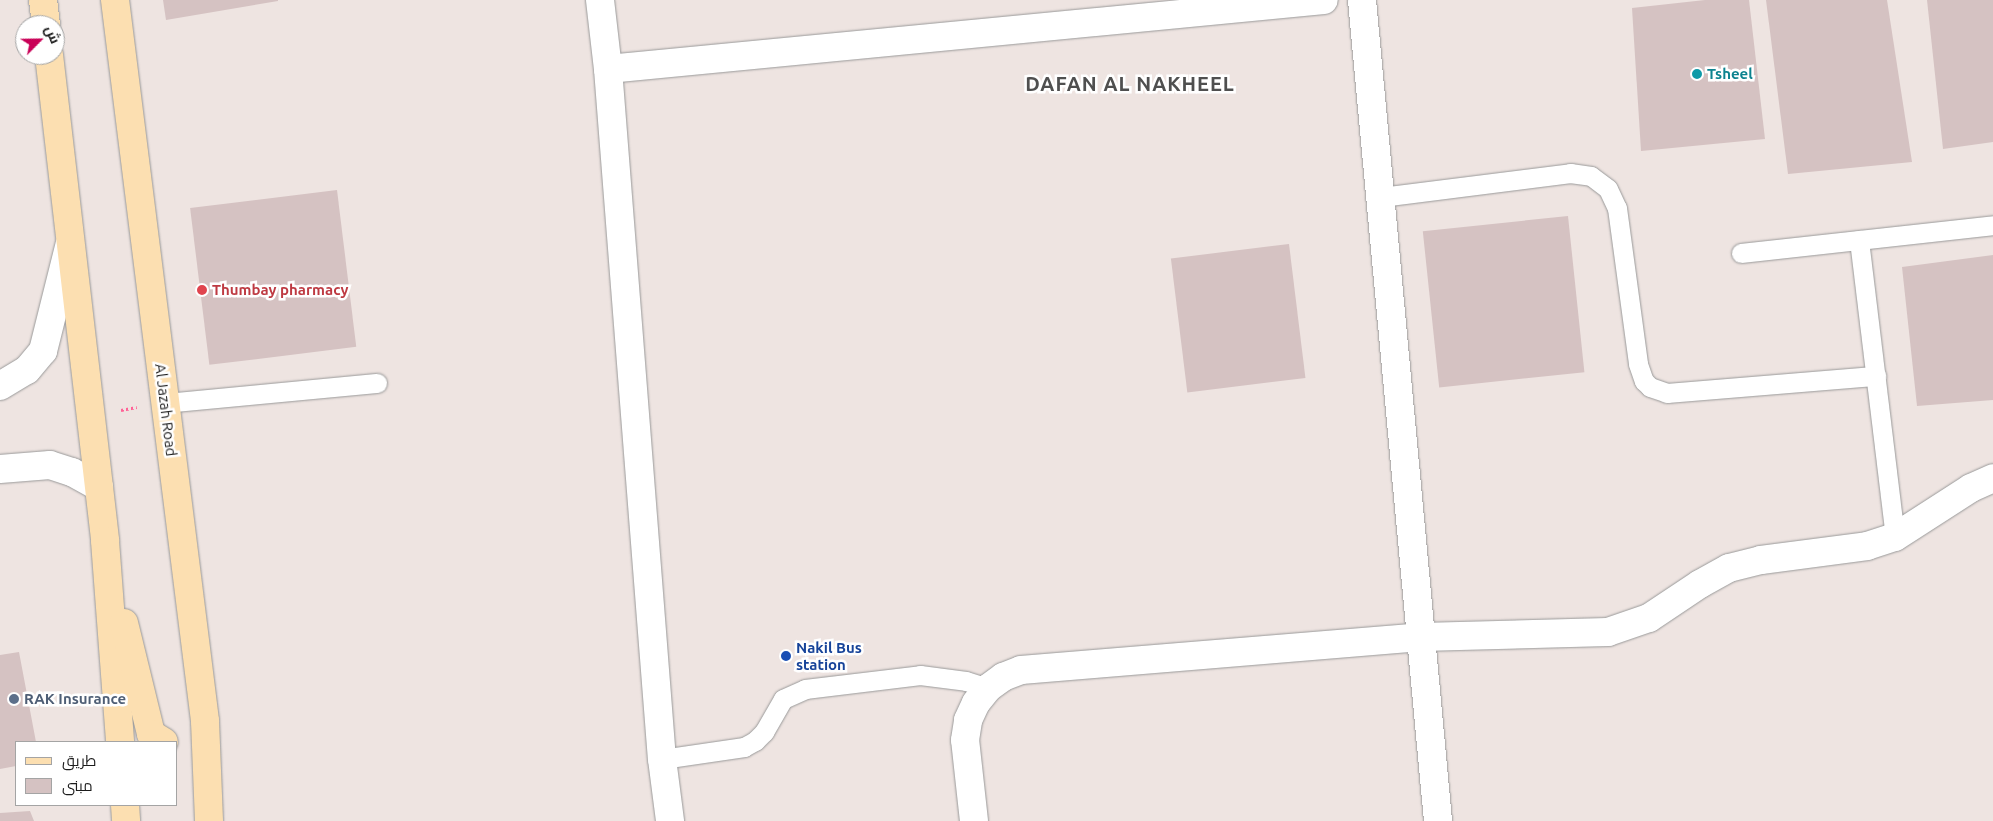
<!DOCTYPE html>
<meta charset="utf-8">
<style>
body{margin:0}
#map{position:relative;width:1993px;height:821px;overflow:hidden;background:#eee4e1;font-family:Ubuntu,Cairo,sans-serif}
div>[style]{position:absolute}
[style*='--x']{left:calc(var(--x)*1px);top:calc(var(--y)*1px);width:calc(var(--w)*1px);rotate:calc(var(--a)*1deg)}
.building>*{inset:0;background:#d5c2c2;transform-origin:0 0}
.path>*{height:3px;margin-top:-1.5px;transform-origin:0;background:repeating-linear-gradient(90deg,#ff6296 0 2.5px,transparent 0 5px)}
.roads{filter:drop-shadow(0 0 1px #999) drop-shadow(0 0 1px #999)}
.service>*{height:19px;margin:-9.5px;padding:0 9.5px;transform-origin:9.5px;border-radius:9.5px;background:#fff}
.minor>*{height:28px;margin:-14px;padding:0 14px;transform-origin:14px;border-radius:14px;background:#fff}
.tertiary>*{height:28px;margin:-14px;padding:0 14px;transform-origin:14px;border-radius:14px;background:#fff}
.secondary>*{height:28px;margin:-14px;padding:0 14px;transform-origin:14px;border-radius:14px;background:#fcdfb1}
.dots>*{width:14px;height:14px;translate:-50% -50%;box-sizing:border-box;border:2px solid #fff;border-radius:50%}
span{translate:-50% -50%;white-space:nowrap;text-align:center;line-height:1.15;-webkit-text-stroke:5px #fff;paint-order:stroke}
.culture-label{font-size:15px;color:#0d838f;font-weight:700}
.left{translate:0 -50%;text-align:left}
.health-label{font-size:15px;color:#be3a42;font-weight:700}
.street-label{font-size:15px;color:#1c1c1c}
.transit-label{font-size:15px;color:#164399;font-weight:700}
.service-label{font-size:15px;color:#4e5e75;font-weight:700}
.district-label{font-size:20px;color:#4f4f4f;font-weight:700;letter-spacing:1px}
.legend{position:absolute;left:15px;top:741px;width:162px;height:65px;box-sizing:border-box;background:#fff;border:1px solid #a4a4a4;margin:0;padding:6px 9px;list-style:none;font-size:15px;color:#1c1c1c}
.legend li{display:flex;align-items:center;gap:10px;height:25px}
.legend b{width:25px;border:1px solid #a4a4a4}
.north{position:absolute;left:15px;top:15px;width:50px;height:50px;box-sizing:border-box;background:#fff;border:1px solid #a4a4a4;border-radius:50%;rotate:67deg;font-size:14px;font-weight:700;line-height:20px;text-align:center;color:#1c1c1c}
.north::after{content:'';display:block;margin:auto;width:18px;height:22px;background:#c90057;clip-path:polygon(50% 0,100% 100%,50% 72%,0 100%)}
</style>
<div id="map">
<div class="building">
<i style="clip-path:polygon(163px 0,278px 0,278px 1px,166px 20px)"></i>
<i style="clip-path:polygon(1705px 0,1749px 0,1765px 139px,1641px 151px,1632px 8px)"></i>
<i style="clip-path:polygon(1766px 0,1887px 0,1912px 162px,1788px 174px)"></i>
<i style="clip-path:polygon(1927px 0,1993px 0,1993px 142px,1943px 149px)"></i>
<i style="left:337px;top:190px;width:158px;height:148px;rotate:83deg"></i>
<i style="left:1568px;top:216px;width:157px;height:146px;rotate:84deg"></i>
<i style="left:1289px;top:244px;width:135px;height:119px;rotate:83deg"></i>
<i style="clip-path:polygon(1993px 255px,1993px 400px,1917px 406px,1902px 267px)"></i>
<i style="clip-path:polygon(19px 652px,36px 742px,16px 742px,16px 766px,0 769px,0 655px)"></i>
<i style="clip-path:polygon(30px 811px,34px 821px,0 821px,0 813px)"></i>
</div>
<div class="path">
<i style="--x:121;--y:410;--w:16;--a:-11"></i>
</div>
<div class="roads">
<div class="service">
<i style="--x:1381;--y:197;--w:191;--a:-7.2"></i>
<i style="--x:1570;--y:173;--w:21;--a:8"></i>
<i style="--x:1591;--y:176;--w:21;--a:37"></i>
<i style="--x:1608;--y:189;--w:21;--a:65"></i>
<i style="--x:1617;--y:208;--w:157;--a:82.3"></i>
<i style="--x:1638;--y:364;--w:18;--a:71"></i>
<i style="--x:1644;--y:381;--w:8;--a:45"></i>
<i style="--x:1650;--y:387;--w:18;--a:19"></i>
<i style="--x:1667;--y:393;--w:210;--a:-4.7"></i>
<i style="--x:1859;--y:240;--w:299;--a:83.1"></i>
<i style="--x:1741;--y:253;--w:254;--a:-6.3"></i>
<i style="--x:165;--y:403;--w:213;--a:-5.4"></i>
<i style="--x:662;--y:759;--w:83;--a:-8.3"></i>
<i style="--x:744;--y:747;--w:13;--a:-29"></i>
<i style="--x:755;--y:741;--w:13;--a:-45"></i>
<i style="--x:764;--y:732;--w:38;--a:-60"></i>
<i style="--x:783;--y:699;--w:24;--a:-24"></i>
<i style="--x:805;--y:689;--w:116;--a:-6.9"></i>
<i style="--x:920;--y:675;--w:46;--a:7.4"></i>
<i style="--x:966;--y:681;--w:23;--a:18"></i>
</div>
<div class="minor">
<i style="--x:600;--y:0;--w:69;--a:83.4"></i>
<i style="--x:608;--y:69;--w:719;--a:-5.5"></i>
<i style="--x:1362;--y:0;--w:825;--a:84.71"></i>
<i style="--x:608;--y:69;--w:692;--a:85.53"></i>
<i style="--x:662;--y:759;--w:63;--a:82.6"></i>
<i style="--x:974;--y:821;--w:81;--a:-96.3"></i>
<i style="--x:965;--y:740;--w:20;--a:-81"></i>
<i style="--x:968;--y:720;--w:19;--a:-65"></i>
<i style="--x:976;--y:703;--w:19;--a:-51"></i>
<i style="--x:988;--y:688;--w:19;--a:-36"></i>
<i style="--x:1003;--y:677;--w:19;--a:-21"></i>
<i style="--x:1021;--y:670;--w:401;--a:-4.7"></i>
<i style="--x:1421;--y:637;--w:187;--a:-1.5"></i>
<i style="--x:1608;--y:632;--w:43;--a:-18.9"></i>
<i style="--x:1649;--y:618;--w:61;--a:-33.7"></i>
<i style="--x:1700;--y:584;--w:33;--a:-29"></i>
<i style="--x:1729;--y:568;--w:33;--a:-14"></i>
<i style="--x:1761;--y:560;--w:107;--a:-7.5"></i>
<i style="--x:1867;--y:546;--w:29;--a:-18"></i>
<i style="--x:1895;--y:537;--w:90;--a:-32.8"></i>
<i style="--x:1971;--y:488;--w:24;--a:-24"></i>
</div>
<div class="tertiary">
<i style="--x:0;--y:386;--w:31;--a:-31"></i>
<i style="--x:27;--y:370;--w:25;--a:-50"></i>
<i style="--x:43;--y:351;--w:111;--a:-76"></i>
<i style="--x:0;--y:469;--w:50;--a:-4.6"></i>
<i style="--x:50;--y:465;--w:23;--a:18"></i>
<i style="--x:72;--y:472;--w:31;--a:29"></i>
</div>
<div class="secondary">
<i style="--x:43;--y:0;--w:25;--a:83"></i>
<i style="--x:115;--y:0;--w:727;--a:82.88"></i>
<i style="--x:205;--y:721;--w:100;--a:87.7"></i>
<i style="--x:49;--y:55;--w:489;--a:83.4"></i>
<i style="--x:105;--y:541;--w:202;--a:85.7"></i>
<i style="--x:124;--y:623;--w:114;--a:76.3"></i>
<i style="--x:151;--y:734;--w:15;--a:32"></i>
<i style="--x:125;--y:805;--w:16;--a:86"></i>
</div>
</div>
<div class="dots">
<i style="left:1697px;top:74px;background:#0f9aa8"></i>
<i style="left:202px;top:290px;background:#e0444e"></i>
<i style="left:786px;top:656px;background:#1a4fb4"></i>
<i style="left:14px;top:699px;background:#5c6f8a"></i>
</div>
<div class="culture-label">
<span class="left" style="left:1707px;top:74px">Tsheel</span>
</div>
<div class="health-label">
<span class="left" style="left:212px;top:290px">Thumbay pharmacy</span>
</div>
<div class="street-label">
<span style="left:166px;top:410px;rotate:83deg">Al Jazah Road</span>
</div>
<div class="transit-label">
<span class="left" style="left:796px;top:656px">Nakil Bus<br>station</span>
</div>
<div class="service-label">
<span class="left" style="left:24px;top:699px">RAK Insurance</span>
</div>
<div class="district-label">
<span style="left:1130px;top:83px">DAFAN AL NAKHEEL</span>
</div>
<ul class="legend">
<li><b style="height:6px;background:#fcdfb1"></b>طريق</li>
<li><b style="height:14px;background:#d5c2c2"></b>مبنى</li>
</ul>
<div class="north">ش</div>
</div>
